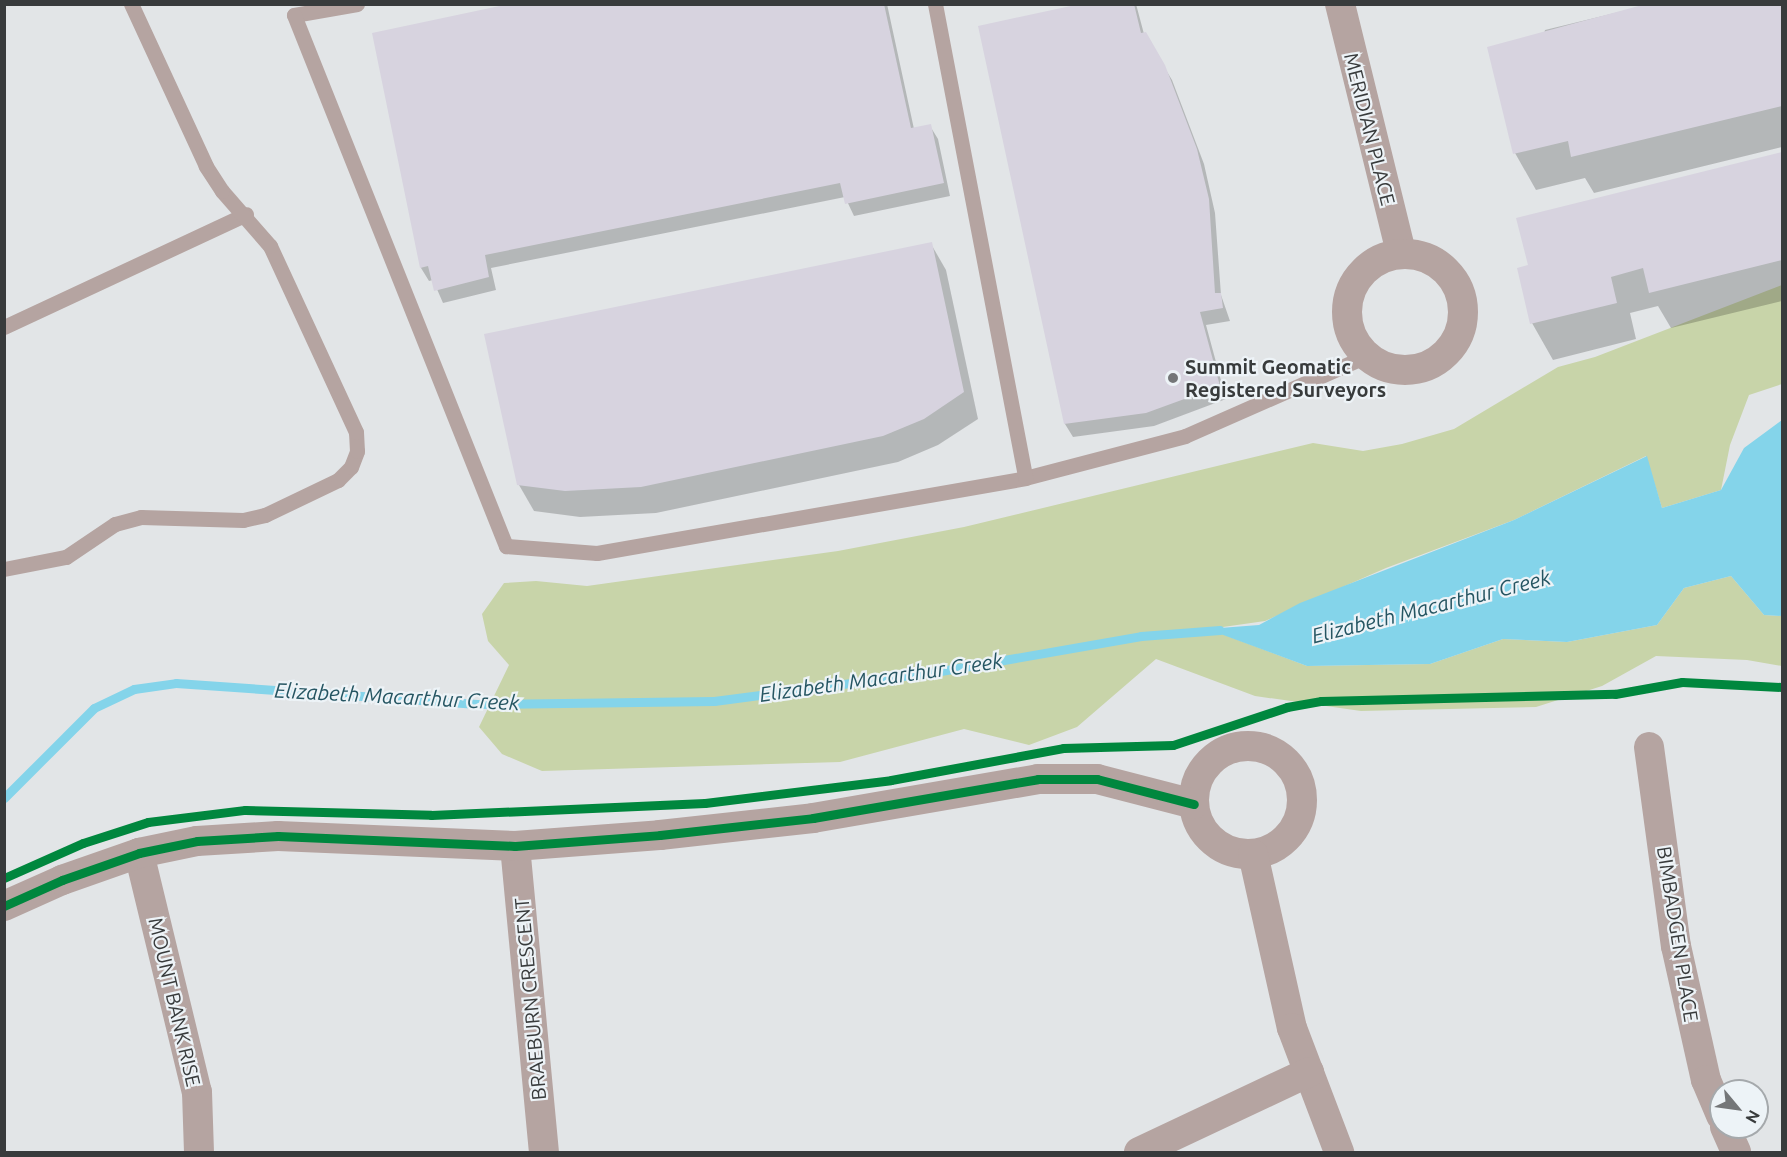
<!DOCTYPE html>
<style>
body{margin:0}
#map{position:relative;width:1787px;height:1157px;overflow:hidden;background:#e2e5e7;font-family:Ubuntu,sans-serif}
div>[style]{position:absolute}
[style*='--x']{left:calc(var(--x)*1px);top:calc(var(--y)*1px);width:calc(var(--w)*1px);rotate:calc(var(--a)*1deg)}
.green>*{inset:0;background:#c8d4a9}
.water>*{inset:0;background:#84d4ea}
.shadow>*{inset:0;background:#0003}
.stream>*{height:9px;margin:-4.5px;padding:0 4.5px;transform-origin:4.5px;border-radius:4.5px;background:#84d4ea}
.building>*{inset:0;background:#d7d3df}
.lane>*{height:15px;margin:-7.5px;padding:0 7.5px;transform-origin:7.5px;border-radius:7.5px;background:#b5a4a1}
.street>*{height:30px;margin:-15px;padding:0 15px;transform-origin:15px;border-radius:15px;background:#b5a4a1}
.street>.ring{margin:-15px;padding:0;box-sizing:content-box;background:none;border:30px solid #b5a4a1;border-radius:50%}
.cycleway>*{height:9px;margin:-4.5px;padding:0 4.5px;transform-origin:4.5px;border-radius:4.5px;background:#00873e}
.dots>*{width:16px;height:16px;translate:-50% -50%;box-sizing:border-box;border:3px solid #edf3f7;border-radius:50%}
span{translate:-50% -50%;white-space:nowrap;text-align:center;line-height:1.15;-webkit-text-stroke:4.5px #edf3f7;paint-order:stroke}
.street-label{font-size:20px;color:#383b3c}
.poi-label{font-size:20px;color:#383b3c;font-weight:700}
.left{translate:0 -50%;text-align:left}
.water-label{font-size:21px;color:#255562;font-style:italic}
.frame{position:absolute;inset:0;border:6px solid #383b3c;pointer-events:none}
.north{position:absolute;left:1709px;top:1079px;width:60px;height:60px;box-sizing:border-box;background:#edf3f7;border:2px solid #a5a9ac;border-radius:50%;rotate:119deg;font-size:16px;font-weight:700;line-height:24px;text-align:center;color:#383b3c}
.north::after{content:'';display:block;margin:auto;width:21px;height:27px;background:#747678;clip-path:polygon(50% 0,100% 100%,50% 72%,0 100%)}
</style>
<div id="map">
<div class="green">
<i style="clip-path:polygon(1782px 285px,1782px 384px,1749px 395px,1730px 445px,1721px 490px,1662px 508px,1646px 456px,1514px 520px,1386px 568px,1265px 621px,1209px 629px,1307px 666px,1430px 664px,1503px 639px,1567px 642px,1657px 625px,1684px 588px,1731px 576px,1764px 615px,1782px 616px,1782px 666px,1747px 660px,1656px 656px,1602px 686px,1536px 707px,1361px 711px,1255px 696px,1156px 659px,1077px 727px,1029px 745px,964px 729px,840px 762px,542px 771px,502px 754px,479px 727px,509px 665px,488px 641px,482px 614px,504px 583px,536px 581px,587px 586px,838px 551px,964px 527px,1313px 443px,1363px 451px,1402px 444px,1454px 429px,1558px 367px,1595px 357px)"></i>
</div>
<div class="water">
<i style="clip-path:polygon(1782px 420px,1782px 616px,1764px 615px,1731px 576px,1684px 588px,1657px 625px,1567px 642px,1503px 639px,1430px 664px,1307px 666px,1207px 629px,1259px 625px,1300px 603px,1514px 520px,1647px 456px,1662px 508px,1721px 490px,1744px 448px)"></i>
</div>
<div class="shadow">
<i style="clip-path:polygon(516px 4px,887px 4px,914px 129px,930px 126px,938px 139px,950px 196px,854px 216px,845px 197px,491px 268px,496px 290px,443px 303px,433px 280px,429px 281px,421px 268px)"></i>
<i style="clip-path:polygon(1087px 4px,1136px 4px,1144px 34px,1172px 80px,1204px 164px,1215px 213px,1221px 295px,1230px 321px,1206px 325px,1226px 399px,1154px 426px,1073px 437px,1065px 424px)"></i>
<i style="clip-path:polygon(1652px 4px,1782px 4px,1782px 147px,1594px 193px,1585px 178px,1536px 190px,1515px 153px,1545px 30px)"></i>
<i style="clip-path:polygon(1782px 154px,1782px 301px,1671px 328px,1658px 306px,1630px 313px,1636px 339px,1553px 360px,1532px 323px,1529px 266px,1518px 219px)"></i>
<i style="clip-path:polygon(931px 244px,946px 270px,978px 419px,938px 445px,898px 462px,656px 513px,580px 517px,534px 511px,519px 485px)"></i>
</div>
<div class="stream">
<i style="--x:4;--y:798;--w:127;--a:-45"></i>
<i style="--x:94;--y:708;--w:44;--a:-25.4"></i>
<i style="--x:134;--y:689;--w:42;--a:-8.1"></i>
<i style="--x:176;--y:683;--w:302;--a:4"></i>
<i style="--x:477;--y:704;--w:237;--a:-0.7"></i>
<i style="--x:714;--y:701;--w:223;--a:-7.5"></i>
<i style="--x:935;--y:672;--w:209;--a:-9.9"></i>
<i style="--x:1141;--y:636;--w:79;--a:-4.3"></i>
</div>
<div class="building">
<i style="clip-path:polygon(509px 4px,884px 4px,911px 128px,931px 124px,944px 183px,845px 204px,840px 183px,485px 255px,489px 277px,434px 291px,428px 266px,420px 268px,372px 33px)"></i>
<i style="clip-path:polygon(1080px 4px,1134px 4px,1141px 33px,1146px 32px,1165px 65px,1197px 149px,1209px 199px,1215px 293px,1221px 293px,1223px 308px,1200px 312px,1220px 386px,1146px 413px,1064px 424px,978px 26px)"></i>
<i style="clip-path:polygon(1646px 4px,1782px 4px,1782px 106px,1571px 157px,1568px 141px,1513px 154px,1487px 47px)"></i>
<i style="clip-path:polygon(1782px 152px,1782px 260px,1649px 293px,1643px 268px,1611px 277px,1617px 303px,1530px 324px,1517px 268px,1528px 265px,1516px 218px)"></i>
<i style="clip-path:polygon(932px 242px,964px 392px,924px 419px,883px 436px,641px 487px,565px 491px,517px 485px,484px 334px)"></i>
</div>
<div class="lane">
<i style="--x:357;--y:4;--w:64;--a:170.1"></i>
<i style="--x:294;--y:15;--w:572;--a:68.24"></i>
<i style="--x:506;--y:546;--w:91;--a:4.4"></i>
<i style="--x:597;--y:553;--w:435;--a:-9.9"></i>
<i style="--x:1025;--y:478;--w:165;--a:-14.7"></i>
<i style="--x:1185;--y:436;--w:198;--a:-23.8"></i>
<i style="--x:935;--y:4;--w:482;--a:79.2"></i>
<i style="--x:4;--y:327;--w:267;--a:-25"></i>
<i style="--x:4;--y:569;--w:63;--a:-11"></i>
<i style="--x:66;--y:557;--w:59;--a:-34"></i>
<i style="--x:115;--y:524;--w:27;--a:-15"></i>
<i style="--x:141;--y:517;--w:102;--a:1.7"></i>
<i style="--x:243;--y:520;--w:23;--a:-13"></i>
<i style="--x:265;--y:515;--w:81;--a:-25.6"></i>
<i style="--x:338;--y:480;--w:18;--a:-45"></i>
<i style="--x:351;--y:467;--w:17;--a:-69"></i>
<i style="--x:357;--y:451;--w:19;--a:-93"></i>
<i style="--x:356;--y:432;--w:205;--a:-114.8"></i>
<i style="--x:270;--y:246;--w:73;--a:-131.1"></i>
<i style="--x:222;--y:191;--w:30;--a:-123"></i>
<i style="--x:206;--y:166;--w:179;--a:-114.8"></i>
</div>
<div class="street">
<i style="--x:1340;--y:4;--w:256;--a:76.2"></i>
<i class="ring" style="left:1347px;top:254px;width:86px;height:86px"></i>
<i class="ring" style="left:1194px;top:746px;width:78px;height:78px"></i>
<i style="--x:1649;--y:747;--w:201;--a:82.3"></i>
<i style="--x:1676;--y:946;--w:137;--a:77.4"></i>
<i style="--x:1706;--y:1080;--w:39;--a:67"></i>
<i style="--x:515;--y:846;--w:307;--a:84.6"></i>
<i style="--x:139;--y:853;--w:246;--a:76.4"></i>
<i style="--x:197;--y:1092;--w:60;--a:88.1"></i>
<i style="--x:1253;--y:854;--w:178;--a:77.4"></i>
<i style="--x:1292;--y:1028;--w:133;--a:69.2"></i>
<i style="--x:4;--y:906;--w:64;--a:-24.1"></i>
<i style="--x:62;--y:880;--w:82;--a:-19.3"></i>
<i style="--x:139;--y:853;--w:59;--a:-11.7"></i>
<i style="--x:197;--y:841;--w:81;--a:-3.5"></i>
<i style="--x:278;--y:836;--w:237;--a:2.4"></i>
<i style="--x:515;--y:846;--w:145;--a:-4.3"></i>
<i style="--x:660;--y:835;--w:154;--a:-6.3"></i>
<i style="--x:813;--y:818;--w:228;--a:-9.8"></i>
<i style="--x:1038;--y:779;--w:59;--a:0"></i>
<i style="--x:1097;--y:779;--w:100;--a:14.5"></i>
<i style="--x:1725;--y:1127;--w:27;--a:66"></i>
<i style="--x:1139;--y:1152;--w:188;--a:-25.2"></i>
</div>
<div class="cycleway">
<i style="--x:4;--y:878;--w:86;--a:-23.9"></i>
<i style="--x:83;--y:843;--w:68;--a:-17.9"></i>
<i style="--x:148;--y:822;--w:98;--a:-7.1"></i>
<i style="--x:245;--y:810;--w:186;--a:1.5"></i>
<i style="--x:431;--y:815;--w:274;--a:-2.5"></i>
<i style="--x:705;--y:803;--w:187;--a:-7"></i>
<i style="--x:891;--y:780;--w:175;--a:-10.5"></i>
<i style="--x:1063;--y:748;--w:110;--a:-1.6"></i>
<i style="--x:1173;--y:745;--w:120;--a:-18.4"></i>
<i style="--x:1287;--y:707;--w:35;--a:-10"></i>
<i style="--x:1321;--y:701;--w:294;--a:-1.4"></i>
<i style="--x:1615;--y:694;--w:68;--a:-10.2"></i>
<i style="--x:1682;--y:682;--w:100;--a:2.9"></i>
<i style="--x:4;--y:906;--w:64;--a:-24.1"></i>
<i style="--x:62;--y:880;--w:82;--a:-19.3"></i>
<i style="--x:139;--y:853;--w:59;--a:-11.7"></i>
<i style="--x:197;--y:841;--w:81;--a:-3.5"></i>
<i style="--x:278;--y:836;--w:237;--a:2.4"></i>
<i style="--x:515;--y:846;--w:145;--a:-4.3"></i>
<i style="--x:660;--y:835;--w:154;--a:-6.3"></i>
<i style="--x:813;--y:818;--w:228;--a:-9.8"></i>
<i style="--x:1038;--y:779;--w:59;--a:0"></i>
<i style="--x:1097;--y:779;--w:100;--a:14.5"></i>
</div>
<div class="dots">
<i style="left:1173px;top:378px;background:#747678"></i>
</div>
<div class="street-label">
<span style="left:1370px;top:129px;rotate:76deg">MERIDIAN PLACE</span>
<span style="left:1678px;top:934px;rotate:81deg">BIMBADGEN PLACE</span>
<span style="left:530px;top:999px;rotate:-95deg">BRAEBURN CRESCENT</span>
<span style="left:175px;top:1002px;rotate:77deg">MOUNT BANK RISE</span>
</div>
<div class="poi-label">
<span class="left" style="left:1185px;top:378px">Summit Geomatic<br>Registered Surveyors</span>
</div>
<div class="water-label">
<span style="left:1431px;top:606px;rotate:-14deg">Elizabeth Macarthur Creek</span>
<span style="left:881px;top:677px;rotate:-8deg">Elizabeth Macarthur Creek</span>
<span style="left:397px;top:696px;rotate:3deg">Elizabeth Macarthur Creek</span>
</div>
<div class="frame"></div>
<div class="north">N</div>
</div>
